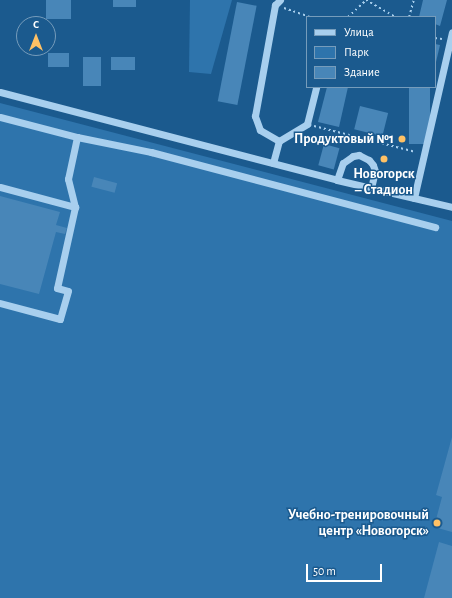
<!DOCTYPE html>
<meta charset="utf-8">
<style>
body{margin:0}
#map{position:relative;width:452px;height:598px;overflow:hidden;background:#1b5a8e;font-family:"Alegreya Sans",sans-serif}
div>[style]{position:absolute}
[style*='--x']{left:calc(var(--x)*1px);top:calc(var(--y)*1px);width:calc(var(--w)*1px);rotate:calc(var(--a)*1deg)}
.green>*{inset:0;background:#2e74ac}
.building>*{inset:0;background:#4886b8;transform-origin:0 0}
.path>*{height:2px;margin-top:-1px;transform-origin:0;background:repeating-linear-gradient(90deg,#a8cfee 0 2px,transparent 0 5px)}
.minor>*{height:7px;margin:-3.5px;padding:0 3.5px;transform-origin:3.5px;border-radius:3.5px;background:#a8cfee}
.dots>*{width:11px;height:11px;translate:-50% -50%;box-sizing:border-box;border:2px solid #1b5a8e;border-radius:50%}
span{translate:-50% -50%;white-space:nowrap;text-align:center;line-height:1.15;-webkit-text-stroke:3px #1b5a8e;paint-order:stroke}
.poi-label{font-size:14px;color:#fff;font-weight:700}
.right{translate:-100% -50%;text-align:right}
.legend{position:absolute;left:306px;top:16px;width:130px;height:72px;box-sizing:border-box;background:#1b5a8e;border:1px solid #769cbb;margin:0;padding:5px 7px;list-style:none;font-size:12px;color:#fff}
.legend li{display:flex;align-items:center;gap:8px;height:20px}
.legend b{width:20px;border:1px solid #769cbb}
.north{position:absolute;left:16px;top:16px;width:40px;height:40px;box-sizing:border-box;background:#1b5a8e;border:1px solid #769cbb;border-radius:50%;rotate:0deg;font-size:11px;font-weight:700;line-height:16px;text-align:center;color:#fff}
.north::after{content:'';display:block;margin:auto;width:14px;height:18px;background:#ffc165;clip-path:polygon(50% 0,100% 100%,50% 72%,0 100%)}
.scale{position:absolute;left:306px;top:564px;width:76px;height:18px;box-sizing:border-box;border:2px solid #fff;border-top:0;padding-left:5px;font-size:12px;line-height:14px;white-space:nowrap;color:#fff;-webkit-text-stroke:3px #1b5a8e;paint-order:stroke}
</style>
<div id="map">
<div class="green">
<i style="clip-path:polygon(190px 0,232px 0,211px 74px,189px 72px)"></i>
<i style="clip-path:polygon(0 103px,452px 221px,452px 598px,0 598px)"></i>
</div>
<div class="building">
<i style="left:46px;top:0;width:25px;height:19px"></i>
<i style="left:113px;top:0;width:23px;height:7px"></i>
<i style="clip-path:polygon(423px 0,447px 0,440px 26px,435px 24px,435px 17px,419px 17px)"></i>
<i style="left:237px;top:2px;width:20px;height:101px;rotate:11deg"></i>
<i style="clip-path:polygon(435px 44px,440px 45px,436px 62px,435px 62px)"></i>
<i style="left:48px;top:53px;width:21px;height:14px"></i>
<i style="left:83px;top:57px;width:18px;height:29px"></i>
<i style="left:111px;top:57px;width:24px;height:13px"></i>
<i style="clip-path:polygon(327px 87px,348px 87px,339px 127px,318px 122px)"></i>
<i style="left:409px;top:87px;width:21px;height:57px"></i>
<i style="left:360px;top:106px;width:29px;height:24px;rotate:14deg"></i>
<i style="left:324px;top:144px;width:16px;height:22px;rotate:15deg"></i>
<i style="left:94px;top:177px;width:24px;height:10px;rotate:15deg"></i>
<i style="clip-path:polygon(0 196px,60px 212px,56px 225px,67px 228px,65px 234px,56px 232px,39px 294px,0 284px)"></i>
<i style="clip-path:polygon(452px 437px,452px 532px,434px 527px,442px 497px,436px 495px)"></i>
<i style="clip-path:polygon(439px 542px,452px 546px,452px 598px,424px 598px)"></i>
</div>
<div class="path">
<i style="--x:366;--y:0;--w:34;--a:30"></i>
<i style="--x:284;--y:8;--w:28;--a:19"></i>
<i style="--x:348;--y:17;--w:25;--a:-43"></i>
<i style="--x:409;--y:17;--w:18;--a:-74"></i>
<i style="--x:435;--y:38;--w:7;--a:8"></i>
<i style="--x:314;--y:126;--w:105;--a:14.3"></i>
</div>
<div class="minor">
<i style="--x:0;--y:92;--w:348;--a:14.6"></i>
<i style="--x:337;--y:180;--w:118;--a:13.2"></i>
<i style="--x:0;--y:117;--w:80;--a:14.6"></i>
<i style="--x:77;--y:137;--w:76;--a:11.5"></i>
<i style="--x:151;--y:152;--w:294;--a:14.8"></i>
<i style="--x:279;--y:141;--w:22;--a:-150"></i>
<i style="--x:260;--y:130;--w:15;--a:-110"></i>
<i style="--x:255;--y:116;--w:113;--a:-79.8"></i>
<i style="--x:275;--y:5;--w:7;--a:-45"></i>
<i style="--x:273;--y:163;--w:23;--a:-75"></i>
<i style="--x:279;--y:141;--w:33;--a:-31"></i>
<i style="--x:307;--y:124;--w:38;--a:-76"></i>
<i style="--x:337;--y:180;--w:18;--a:-71"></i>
<i style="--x:343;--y:163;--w:12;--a:-35"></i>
<i style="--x:353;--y:156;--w:6;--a:-9"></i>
<i style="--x:359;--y:155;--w:11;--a:27"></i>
<i style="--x:369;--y:160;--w:6;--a:51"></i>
<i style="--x:373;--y:165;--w:6;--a:72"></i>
<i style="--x:375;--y:171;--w:17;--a:103"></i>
<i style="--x:0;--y:187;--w:78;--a:14.9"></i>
<i style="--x:75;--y:207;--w:83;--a:102.5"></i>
<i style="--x:57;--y:288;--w:11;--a:15"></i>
<i style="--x:68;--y:291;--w:29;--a:106"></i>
<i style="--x:60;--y:319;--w:62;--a:-165.1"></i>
<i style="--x:414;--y:198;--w:170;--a:-77.1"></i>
<i style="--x:75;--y:207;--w:29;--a:-104"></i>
<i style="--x:68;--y:179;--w:43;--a:-77.9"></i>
</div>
<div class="dots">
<i style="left:402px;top:139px;background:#ffc165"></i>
<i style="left:384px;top:159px;background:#ffc165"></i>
<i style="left:437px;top:523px;background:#ffc165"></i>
</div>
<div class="poi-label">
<span class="right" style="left:394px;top:139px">Продуктовый №1</span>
<span style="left:384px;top:182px">Новогорск<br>– Стадион</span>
<span class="right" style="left:429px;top:523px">Учебно-тренировочный<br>центр «Новогорск»</span>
</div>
<ul class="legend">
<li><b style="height:5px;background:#a8cfee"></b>Улица</li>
<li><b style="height:11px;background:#2e74ac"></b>Парк</li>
<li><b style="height:11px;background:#4886b8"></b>Здание</li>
</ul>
<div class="north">С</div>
<div class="scale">50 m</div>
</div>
